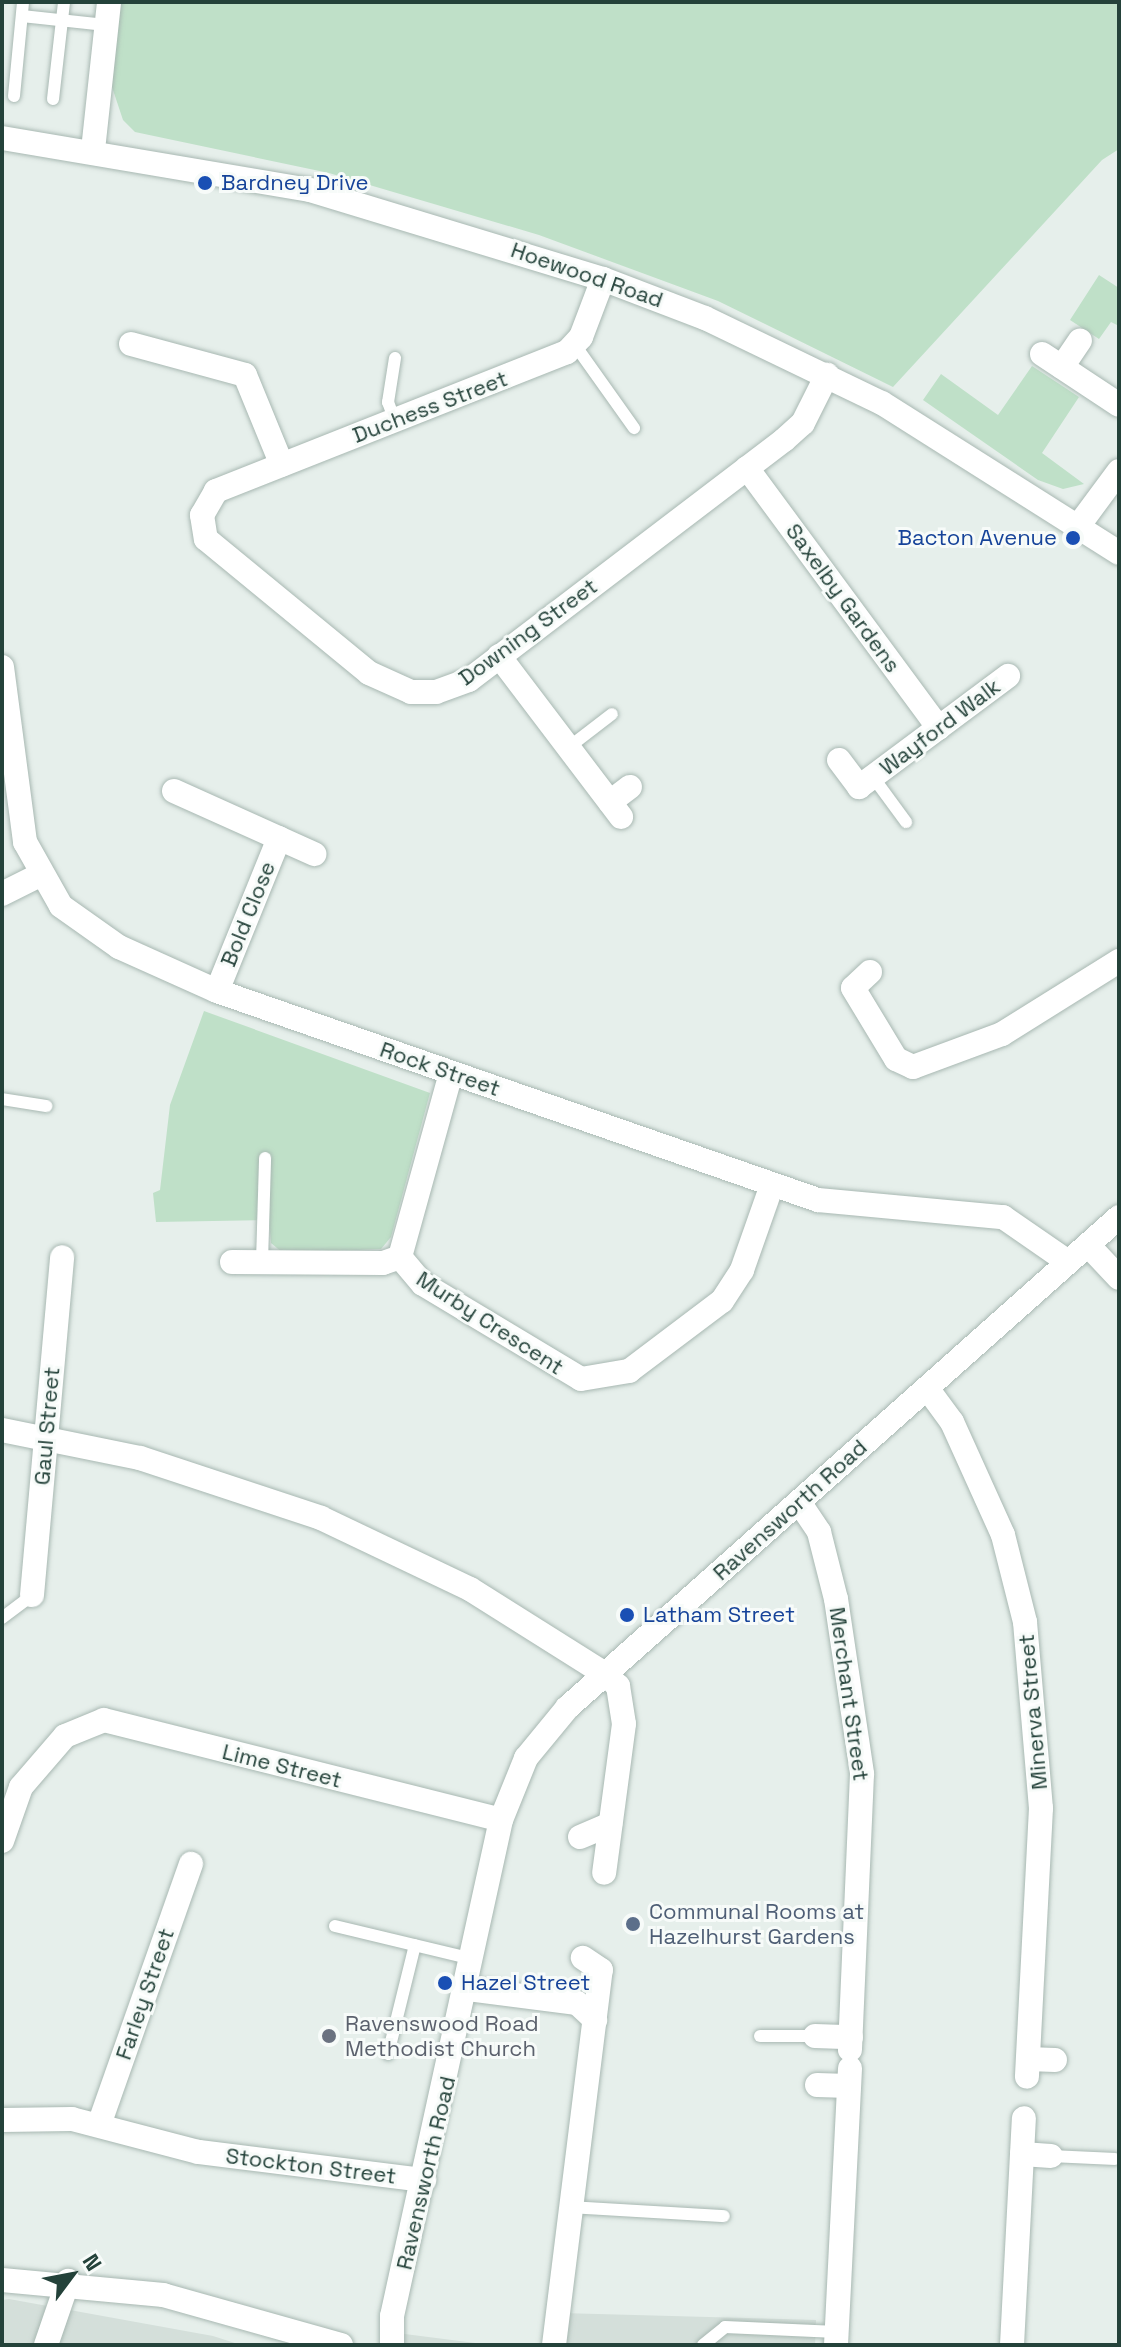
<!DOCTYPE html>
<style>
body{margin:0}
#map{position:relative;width:1121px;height:2347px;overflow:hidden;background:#e6efeb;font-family:"Space Grotesk",sans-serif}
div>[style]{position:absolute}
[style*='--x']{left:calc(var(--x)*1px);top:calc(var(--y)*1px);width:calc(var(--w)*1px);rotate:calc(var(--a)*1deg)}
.built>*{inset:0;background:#d4dfda}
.green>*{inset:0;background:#bfe0c8}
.roads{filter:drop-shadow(0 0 2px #a8b8b2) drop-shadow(0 0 2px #a8b8b2)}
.service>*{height:12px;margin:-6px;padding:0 6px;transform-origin:6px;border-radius:6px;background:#fff}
.minor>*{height:24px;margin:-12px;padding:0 12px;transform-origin:12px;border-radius:12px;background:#fff}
.tertiary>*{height:24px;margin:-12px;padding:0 12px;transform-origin:12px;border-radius:12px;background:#fff}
.secondary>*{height:24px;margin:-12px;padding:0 12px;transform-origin:12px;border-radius:12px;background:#fff}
.dots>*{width:22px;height:22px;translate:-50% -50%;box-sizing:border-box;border:4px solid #f7fbf9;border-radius:50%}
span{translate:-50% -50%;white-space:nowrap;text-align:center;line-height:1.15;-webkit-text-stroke:6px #f7fbf9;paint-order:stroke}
.transit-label{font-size:22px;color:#164399}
.left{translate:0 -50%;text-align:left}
.right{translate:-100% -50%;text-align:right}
.street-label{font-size:22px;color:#24423a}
.service-label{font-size:22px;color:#4e5e75}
.worship-label{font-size:22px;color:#5b616d}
.frame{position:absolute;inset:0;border:4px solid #24423a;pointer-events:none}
.north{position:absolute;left:32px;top:2235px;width:80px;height:80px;-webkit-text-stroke:6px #f7fbf9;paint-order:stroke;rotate:58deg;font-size:22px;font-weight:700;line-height:32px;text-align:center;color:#24423a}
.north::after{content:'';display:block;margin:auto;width:28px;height:36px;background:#24423a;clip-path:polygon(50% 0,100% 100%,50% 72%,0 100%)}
</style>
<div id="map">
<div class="built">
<i style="clip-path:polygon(9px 2299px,213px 2336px,241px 2345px,2px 2345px,2px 2300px)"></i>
<i style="clip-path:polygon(561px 2313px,816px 2320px,815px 2345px,559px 2345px)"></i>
<i style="clip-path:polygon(397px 2333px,491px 2345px,391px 2345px)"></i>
</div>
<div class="green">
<i style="clip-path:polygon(120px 2px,1119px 2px,1119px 149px,1102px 160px,893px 387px,718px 301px,539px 235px,329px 173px,135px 132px,123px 120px,112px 87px)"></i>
<i style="clip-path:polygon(1099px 275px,1119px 288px,1119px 326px,1111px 322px,1099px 339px,1070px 320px)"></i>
<i style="clip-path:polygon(1032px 366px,1079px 397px,1042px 453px,1084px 484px,1063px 489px,1038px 480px,923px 400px,941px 374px,998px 415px)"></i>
<i style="clip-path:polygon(204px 1011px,430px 1093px,391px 1237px,381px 1249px,283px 1253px,271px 1243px,269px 1220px,156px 1222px,153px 1193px,160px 1190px,170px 1105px)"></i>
</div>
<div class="roads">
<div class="service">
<i style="--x:22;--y:16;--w:84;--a:6.1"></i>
<i style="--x:14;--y:96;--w:94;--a:-84.5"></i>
<i style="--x:53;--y:99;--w:98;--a:-83.5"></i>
<i style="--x:575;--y:345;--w:102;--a:54.6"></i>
<i style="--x:395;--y:358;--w:45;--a:99"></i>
<i style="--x:388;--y:402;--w:20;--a:70"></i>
<i style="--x:569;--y:747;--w:54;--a:-37.5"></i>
<i style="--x:873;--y:777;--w:56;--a:53.7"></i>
<i style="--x:2;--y:1099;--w:45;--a:9"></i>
<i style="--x:262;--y:1262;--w:104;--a:-88.3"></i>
<i style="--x:2;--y:1618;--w:38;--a:-37"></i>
<i style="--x:335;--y:1926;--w:141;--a:13.5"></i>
<i style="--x:760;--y:2036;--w:55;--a:0"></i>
<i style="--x:388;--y:2054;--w:112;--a:-76.1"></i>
<i style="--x:1051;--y:2156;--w:64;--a:2.7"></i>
<i style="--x:571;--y:2207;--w:153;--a:3.4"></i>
<i style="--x:703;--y:2345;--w:28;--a:-39"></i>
<i style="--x:725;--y:2327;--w:112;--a:2.6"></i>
</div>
<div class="minor">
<i style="--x:93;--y:150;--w:149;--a:-83.8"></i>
<i style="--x:603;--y:279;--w:62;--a:110.8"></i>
<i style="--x:581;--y:337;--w:21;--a:133"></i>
<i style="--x:567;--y:352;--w:378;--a:158.4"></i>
<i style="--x:216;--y:491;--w:28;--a:120"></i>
<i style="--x:202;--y:515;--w:24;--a:81"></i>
<i style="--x:206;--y:539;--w:211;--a:39.4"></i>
<i style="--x:369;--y:673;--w:46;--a:24.3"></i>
<i style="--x:411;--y:692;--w:25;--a:0"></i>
<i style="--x:436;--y:692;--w:35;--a:-20"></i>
<i style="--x:469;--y:680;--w:396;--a:-37.3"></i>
<i style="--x:784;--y:440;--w:25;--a:-42"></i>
<i style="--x:803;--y:423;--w:54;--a:-63.4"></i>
<i style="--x:131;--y:344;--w:118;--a:15.2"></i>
<i style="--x:245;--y:375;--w:97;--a:67.7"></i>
<i style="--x:1042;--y:354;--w:92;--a:33.5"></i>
<i style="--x:1062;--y:367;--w:32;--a:-56"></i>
<i style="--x:747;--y:468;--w:323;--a:53.6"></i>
<i style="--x:1079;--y:525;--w:67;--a:-53.5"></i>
<i style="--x:499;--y:656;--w:202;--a:52.8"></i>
<i style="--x:2;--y:667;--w:177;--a:82.5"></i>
<i style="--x:25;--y:842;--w:73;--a:60.6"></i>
<i style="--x:61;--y:906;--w:71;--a:35.3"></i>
<i style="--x:119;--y:947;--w:107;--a:24.2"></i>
<i style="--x:217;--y:991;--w:636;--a:19.18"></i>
<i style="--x:818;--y:1200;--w:186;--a:5.3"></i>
<i style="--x:1003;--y:1217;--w:79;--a:34.7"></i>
<i style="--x:839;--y:760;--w:34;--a:53"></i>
<i style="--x:859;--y:787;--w:186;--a:-36.7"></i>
<i style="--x:174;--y:791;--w:154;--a:24.2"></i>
<i style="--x:610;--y:802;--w:25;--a:-37"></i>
<i style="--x:2;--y:894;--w:42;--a:-26.6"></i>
<i style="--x:870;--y:972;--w:23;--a:137"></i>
<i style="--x:853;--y:988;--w:83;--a:58.8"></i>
<i style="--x:896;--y:1059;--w:19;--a:25"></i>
<i style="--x:913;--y:1067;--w:95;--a:-20.3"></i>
<i style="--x:1002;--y:1034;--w:138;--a:-32"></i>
<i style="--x:217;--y:991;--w:165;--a:-67.9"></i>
<i style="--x:451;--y:1073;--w:191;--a:105.5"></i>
<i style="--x:400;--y:1257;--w:35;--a:50"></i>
<i style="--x:423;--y:1284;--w:184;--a:31"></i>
<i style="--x:581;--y:1379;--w:49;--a:-9.5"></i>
<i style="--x:629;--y:1371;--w:116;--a:-37"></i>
<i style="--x:722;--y:1301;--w:37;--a:-57"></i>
<i style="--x:742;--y:1270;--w:90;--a:-70.6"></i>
<i style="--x:1088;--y:1245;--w:45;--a:46.8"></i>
<i style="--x:232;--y:1262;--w:151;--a:0.4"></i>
<i style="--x:383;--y:1263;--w:18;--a:-19"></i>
<i style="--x:927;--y:1388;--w:42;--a:53.7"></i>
<i style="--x:952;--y:1422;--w:124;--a:65.7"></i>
<i style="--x:1003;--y:1535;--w:90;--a:75.8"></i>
<i style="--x:1025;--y:1622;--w:187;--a:85.1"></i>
<i style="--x:1041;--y:1808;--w:269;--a:93"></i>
<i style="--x:2;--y:1430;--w:141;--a:11.5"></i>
<i style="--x:140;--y:1458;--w:191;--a:18.3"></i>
<i style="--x:321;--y:1518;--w:165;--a:25.5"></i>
<i style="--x:470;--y:1589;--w:160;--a:32.2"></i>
<i style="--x:605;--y:1674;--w:18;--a:43"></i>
<i style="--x:618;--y:1686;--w:38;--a:81"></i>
<i style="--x:624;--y:1724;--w:150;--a:97.6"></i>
<i style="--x:799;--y:1502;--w:36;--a:56"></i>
<i style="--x:819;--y:1532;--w:69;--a:75.8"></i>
<i style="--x:836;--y:1599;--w:177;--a:81.5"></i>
<i style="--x:862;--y:1774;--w:276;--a:92.5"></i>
<i style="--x:32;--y:1595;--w:339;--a:-84.9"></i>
<i style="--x:580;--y:1837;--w:33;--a:-23"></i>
<i style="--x:2;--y:1841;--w:57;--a:-70.6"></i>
<i style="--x:21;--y:1787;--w:67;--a:-49.2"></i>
<i style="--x:65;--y:1736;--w:42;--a:-22.3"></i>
<i style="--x:104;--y:1720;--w:409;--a:14.1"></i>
<i style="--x:468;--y:1989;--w:110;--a:7.3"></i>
<i style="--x:577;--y:2003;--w:25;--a:43"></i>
<i style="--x:815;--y:2036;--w:36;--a:2"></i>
<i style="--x:1028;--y:2059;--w:27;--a:2"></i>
<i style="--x:817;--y:2085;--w:32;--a:2"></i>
<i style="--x:2;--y:2120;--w:70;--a:-0.8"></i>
<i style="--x:72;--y:2119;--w:131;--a:14.6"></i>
<i style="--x:199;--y:2152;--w:227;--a:7.1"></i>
<i style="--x:99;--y:2125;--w:277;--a:-70.6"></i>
<i style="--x:1022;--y:2154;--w:29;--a:4"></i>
<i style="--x:46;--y:2345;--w:68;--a:-71"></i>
<i style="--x:554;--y:2345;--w:378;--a:-82.9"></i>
<i style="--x:601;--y:1970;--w:22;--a:-146"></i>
<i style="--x:836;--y:2345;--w:277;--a:-87.1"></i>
<i style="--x:1012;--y:2345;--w:227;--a:-87"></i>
</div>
<div class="tertiary">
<i style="--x:2;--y:138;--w:312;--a:9.6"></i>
<i style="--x:310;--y:190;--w:306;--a:16.9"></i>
<i style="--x:603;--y:279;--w:109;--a:20.9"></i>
<i style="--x:705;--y:318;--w:196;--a:25.7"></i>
<i style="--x:882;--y:403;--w:280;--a:32.3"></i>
<i style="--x:392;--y:2345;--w:29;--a:-90"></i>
<i style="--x:392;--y:2316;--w:508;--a:-77.61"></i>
<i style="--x:501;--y:1820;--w:67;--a:-68"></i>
<i style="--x:526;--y:1758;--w:65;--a:-50.6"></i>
<i style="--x:567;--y:1708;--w:739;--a:-41.65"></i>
</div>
<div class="secondary">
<i style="--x:2;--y:2280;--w:162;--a:5.3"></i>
<i style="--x:163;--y:2295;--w:185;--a:15.7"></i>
</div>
</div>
<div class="dots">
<i style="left:205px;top:183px;background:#1a4fb4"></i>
<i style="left:1073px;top:538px;background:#1a4fb4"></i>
<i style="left:627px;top:1615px;background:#1a4fb4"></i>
<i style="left:633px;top:1924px;background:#5c6f8a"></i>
<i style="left:445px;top:1983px;background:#1a4fb4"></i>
<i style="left:329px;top:2036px;background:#6b7280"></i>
</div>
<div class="transit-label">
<span class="left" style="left:221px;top:183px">Bardney Drive</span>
<span class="right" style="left:1057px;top:538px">Bacton Avenue</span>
<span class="left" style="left:643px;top:1615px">Latham Street</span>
<span class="left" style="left:461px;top:1983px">Hazel Street</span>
</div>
<div class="street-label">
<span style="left:587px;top:275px;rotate:19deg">Hoewood Road</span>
<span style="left:430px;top:407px;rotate:-21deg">Duchess Street</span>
<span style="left:843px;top:598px;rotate:54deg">Saxelby Gardens</span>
<span style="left:528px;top:632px;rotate:-36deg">Downing Street</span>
<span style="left:940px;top:727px;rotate:-37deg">Wayford Walk</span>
<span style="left:248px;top:914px;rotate:-68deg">Bold Close</span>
<span style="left:440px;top:1069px;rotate:19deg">Rock Street</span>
<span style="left:490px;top:1323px;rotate:33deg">Murby Crescent</span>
<span style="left:47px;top:1426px;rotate:-85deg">Gaul Street</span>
<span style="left:790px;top:1510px;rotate:-42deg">Ravensworth Road</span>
<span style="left:849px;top:1694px;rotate:82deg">Merchant Street</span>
<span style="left:1033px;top:1712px;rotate:-95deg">Minerva Street</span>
<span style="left:282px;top:1766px;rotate:14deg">Lime Street</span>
<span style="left:145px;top:1994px;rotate:-71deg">Farley Street</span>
<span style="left:311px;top:2166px;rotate:7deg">Stockton Street</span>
<span style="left:426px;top:2173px;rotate:-77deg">Ravensworth Road</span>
</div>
<div class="service-label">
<span class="left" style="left:649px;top:1924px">Communal Rooms at<br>Hazelhurst Gardens</span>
</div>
<div class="worship-label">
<span class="left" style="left:345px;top:2036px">Ravenswood Road<br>Methodist Church</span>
</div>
<div class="frame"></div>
<div class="north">N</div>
</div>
